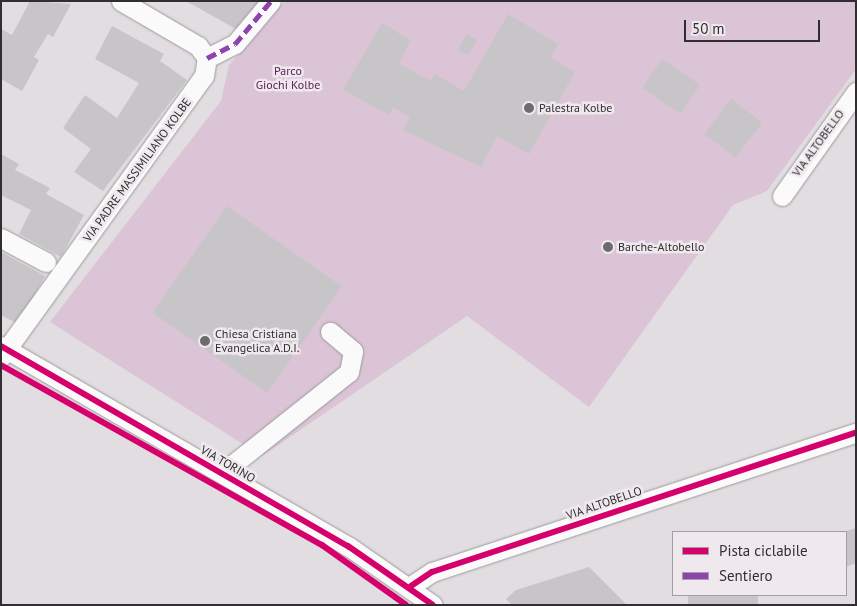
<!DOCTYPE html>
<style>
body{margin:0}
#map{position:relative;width:857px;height:606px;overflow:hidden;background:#e1dde0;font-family:"PT Sans",sans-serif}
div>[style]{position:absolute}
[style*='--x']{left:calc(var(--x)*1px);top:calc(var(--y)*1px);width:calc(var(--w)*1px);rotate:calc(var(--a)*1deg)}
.green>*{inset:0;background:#dac4d6}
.building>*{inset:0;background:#c8c5c8;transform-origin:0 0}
.roads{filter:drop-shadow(0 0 1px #9d9a9c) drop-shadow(0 0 1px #9d9a9c)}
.minor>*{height:19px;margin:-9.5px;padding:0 9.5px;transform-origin:9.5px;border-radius:9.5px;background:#fafafa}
.quiet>*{height:5px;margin-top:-2.5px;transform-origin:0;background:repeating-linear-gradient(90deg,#8e44ad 0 10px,transparent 0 15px)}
.cycleway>*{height:6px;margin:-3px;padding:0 3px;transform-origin:3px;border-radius:3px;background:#d6006c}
.dots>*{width:14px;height:14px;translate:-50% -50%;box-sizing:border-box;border:2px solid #efe9ee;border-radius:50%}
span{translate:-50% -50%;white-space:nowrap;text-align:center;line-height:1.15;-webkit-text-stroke:5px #efe9ee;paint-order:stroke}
.park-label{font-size:12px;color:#5c1b55}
.poi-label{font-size:12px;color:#302e30}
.left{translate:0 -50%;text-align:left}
.street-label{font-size:12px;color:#302e30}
.frame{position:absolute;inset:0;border:2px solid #302e30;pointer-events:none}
.legend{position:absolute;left:672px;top:531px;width:175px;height:65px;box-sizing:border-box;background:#efe9ee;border:1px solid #a39ea2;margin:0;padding:6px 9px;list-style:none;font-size:15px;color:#302e30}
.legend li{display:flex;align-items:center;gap:10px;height:25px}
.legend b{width:25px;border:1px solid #a39ea2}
.scale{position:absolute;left:684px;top:20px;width:136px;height:22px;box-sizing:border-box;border:2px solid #302e30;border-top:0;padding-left:6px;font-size:15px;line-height:18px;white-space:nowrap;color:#302e30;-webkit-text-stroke:4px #efe9ee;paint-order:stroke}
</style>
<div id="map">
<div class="green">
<i style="clip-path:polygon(285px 1px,856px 1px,856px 69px,767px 191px,733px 205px,589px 407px,467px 316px,262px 456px,50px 322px,221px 101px,229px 65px)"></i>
</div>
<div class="building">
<i style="clip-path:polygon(30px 1px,71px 4px,53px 37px,48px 34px,34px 57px,39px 60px,22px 91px,1px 79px,1px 29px,12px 35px)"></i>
<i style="clip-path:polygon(186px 1px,261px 1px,236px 29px)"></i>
<i style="clip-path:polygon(508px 14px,558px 44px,551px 58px,575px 72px,529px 154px,497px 136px,481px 167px,403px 130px,410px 117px,393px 107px,390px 115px,343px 90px,382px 23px,410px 40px,399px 64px,431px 81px,435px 74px,464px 91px)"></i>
<i style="clip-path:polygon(112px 26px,164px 54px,160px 61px,187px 80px,103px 191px,74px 172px,91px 149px,63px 128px,85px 95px,117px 118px,139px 83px,95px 59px)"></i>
<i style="left:467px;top:34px;width:12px;height:18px;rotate:31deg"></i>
<i style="left:662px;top:59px;width:46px;height:35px;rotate:34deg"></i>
<i style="left:731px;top:99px;width:39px;height:44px;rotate:37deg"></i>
<i style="clip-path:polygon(1px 154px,19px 164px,15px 170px,50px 188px,46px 194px,84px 215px,61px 257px,19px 234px,31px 210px,1px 195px)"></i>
<i style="left:227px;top:206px;width:140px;height:130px;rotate:35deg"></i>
<i style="clip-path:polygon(1px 252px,45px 276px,18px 324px,1px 315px)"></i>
<i style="clip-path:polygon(856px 528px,856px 563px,846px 567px,846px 531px)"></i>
<i style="clip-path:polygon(589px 567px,627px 605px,512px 605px,506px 599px,516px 590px)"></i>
<i style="left:688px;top:595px;width:70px;height:10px"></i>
</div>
<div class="roads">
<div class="minor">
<i style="--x:121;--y:1;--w:89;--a:30.3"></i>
<i style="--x:198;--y:46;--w:15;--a:53"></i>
<i style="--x:207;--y:58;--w:31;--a:-27"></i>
<i style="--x:235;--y:44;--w:56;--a:-50.1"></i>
<i style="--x:782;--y:196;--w:128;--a:-54.6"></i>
<i style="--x:1;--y:238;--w:51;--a:28.1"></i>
<i style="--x:1;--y:346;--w:401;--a:30"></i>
<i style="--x:348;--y:546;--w:103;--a:34.8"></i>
<i style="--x:1;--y:357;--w:347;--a:-54.2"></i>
<i style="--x:204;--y:76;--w:18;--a:-81"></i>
<i style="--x:222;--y:473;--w:162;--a:-38.5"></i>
<i style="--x:349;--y:372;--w:21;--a:-79"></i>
<i style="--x:353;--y:351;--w:30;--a:-140"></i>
<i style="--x:411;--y:586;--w:25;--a:-34"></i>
<i style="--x:432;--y:572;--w:446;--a:-18.2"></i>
</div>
</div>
<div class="quiet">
<i style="--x:207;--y:58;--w:31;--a:-27"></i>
<i style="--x:235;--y:44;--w:56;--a:-50.1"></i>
</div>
<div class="cycleway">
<i style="--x:1;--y:346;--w:401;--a:30"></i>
<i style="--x:348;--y:546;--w:103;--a:34.8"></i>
<i style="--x:1;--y:365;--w:368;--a:29.3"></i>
<i style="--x:322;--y:545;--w:103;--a:35.5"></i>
<i style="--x:411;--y:586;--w:25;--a:-34"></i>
<i style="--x:432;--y:572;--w:446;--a:-18.2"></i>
</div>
<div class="dots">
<i style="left:529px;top:108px;background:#6e6b6e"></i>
<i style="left:608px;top:247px;background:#6e6b6e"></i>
<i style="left:205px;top:341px;background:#6e6b6e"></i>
</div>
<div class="park-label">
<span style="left:288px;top:78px">Parco<br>Giochi Kolbe</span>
</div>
<div class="poi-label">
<span class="left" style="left:539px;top:108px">Palestra Kolbe</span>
<span class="left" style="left:618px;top:247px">Barche-Altobello</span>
<span class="left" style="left:215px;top:341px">Chiesa Cristiana<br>Evangelica A.D.I.</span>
</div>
<div class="street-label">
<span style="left:818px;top:143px;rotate:-54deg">VIA ALTOBELLO</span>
<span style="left:137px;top:170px;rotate:-54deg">VIA PADRE MASSIMILIANO KOLBE</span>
<span style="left:228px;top:464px;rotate:30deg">VIA TORINO</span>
<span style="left:604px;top:503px;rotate:-19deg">VIA ALTOBELLO</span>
</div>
<div class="frame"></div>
<ul class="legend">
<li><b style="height:6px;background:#d6006c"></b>Pista ciclabile</li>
<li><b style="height:6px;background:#8e44ad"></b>Sentiero</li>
</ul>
<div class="scale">50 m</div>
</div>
